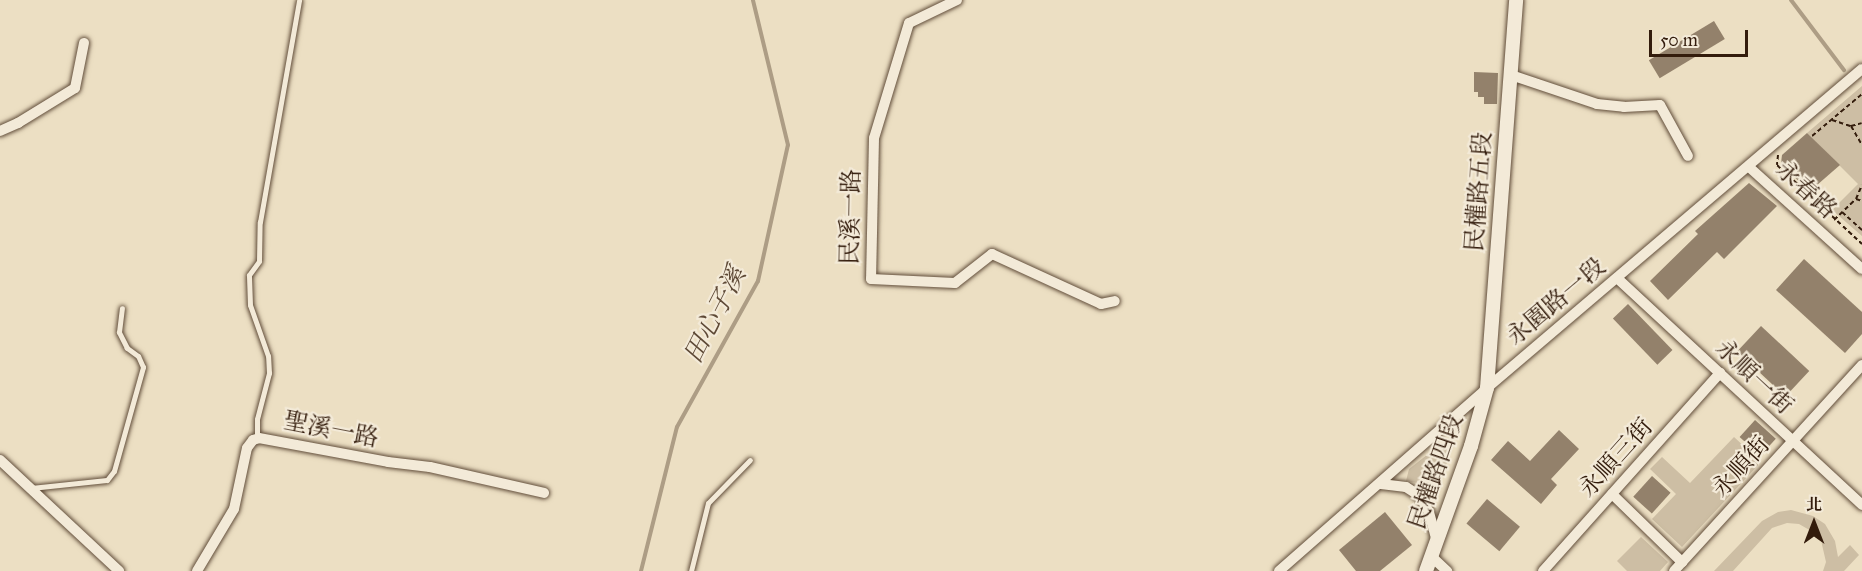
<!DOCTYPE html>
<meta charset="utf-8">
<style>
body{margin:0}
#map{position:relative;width:1862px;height:571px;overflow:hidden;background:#ecdfc3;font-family:"IM FELL Great Primer","Noto Serif TC",serif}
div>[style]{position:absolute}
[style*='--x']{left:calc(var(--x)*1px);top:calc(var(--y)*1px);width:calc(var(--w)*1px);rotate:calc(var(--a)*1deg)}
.green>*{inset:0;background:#cdbea4}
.stream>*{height:4px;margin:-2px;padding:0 2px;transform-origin:2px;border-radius:2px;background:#ad9d85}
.building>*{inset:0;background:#93816b;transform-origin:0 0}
.path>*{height:2px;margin-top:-1px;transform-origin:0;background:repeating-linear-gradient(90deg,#331c0c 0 4.5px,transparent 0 7.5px)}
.roads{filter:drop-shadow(0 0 2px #614d3a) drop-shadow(0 0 2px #614d3a)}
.service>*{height:5px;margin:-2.5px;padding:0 2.5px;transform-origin:2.5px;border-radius:2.5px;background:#f3ead8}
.minor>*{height:10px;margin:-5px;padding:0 5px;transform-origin:5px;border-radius:5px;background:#f3ead8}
.tertiary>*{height:14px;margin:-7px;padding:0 7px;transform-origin:7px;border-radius:7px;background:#f3ead8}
span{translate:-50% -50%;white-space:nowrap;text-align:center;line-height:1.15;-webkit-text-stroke:4.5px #f3ead8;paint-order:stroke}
.street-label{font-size:24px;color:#331c0c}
.water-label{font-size:26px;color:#5e4936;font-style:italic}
.north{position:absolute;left:1784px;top:493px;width:60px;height:60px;-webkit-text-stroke:4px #f3ead8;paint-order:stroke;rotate:0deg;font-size:16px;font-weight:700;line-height:24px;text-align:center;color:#331c0c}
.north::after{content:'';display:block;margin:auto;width:21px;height:27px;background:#331c0c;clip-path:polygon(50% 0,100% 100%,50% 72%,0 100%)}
.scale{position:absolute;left:1649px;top:30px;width:99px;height:27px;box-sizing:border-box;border:3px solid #331c0c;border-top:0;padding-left:8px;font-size:18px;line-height:21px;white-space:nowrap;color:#331c0c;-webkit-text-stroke:4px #f3ead8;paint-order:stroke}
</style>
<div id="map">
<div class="green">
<i style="clip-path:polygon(1862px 86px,1862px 236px,1832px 210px,1858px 184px,1807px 133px)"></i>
<i style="clip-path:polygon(1734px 437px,1761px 462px,1682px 547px,1652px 519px,1676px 494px,1650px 469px,1662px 457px,1690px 483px)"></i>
<i style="clip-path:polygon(1441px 444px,1451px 452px,1433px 498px,1417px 483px,1406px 481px,1409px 469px)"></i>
<i style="clip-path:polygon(1791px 510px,1813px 516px,1825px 524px,1835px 541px,1838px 557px,1850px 545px,1859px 555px,1844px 571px,1823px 571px,1826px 562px,1820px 536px,1799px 524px,1787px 523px,1772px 528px,1733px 571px,1714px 571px,1762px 521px,1778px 512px)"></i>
<i style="clip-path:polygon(1641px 537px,1668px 562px,1660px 571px,1627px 571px,1617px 561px)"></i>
</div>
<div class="stream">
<i style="--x:1791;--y:0;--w:88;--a:52.9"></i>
<i style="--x:641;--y:571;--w:148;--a:-76"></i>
<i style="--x:677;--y:427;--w:167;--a:-61"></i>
<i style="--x:758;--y:281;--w:139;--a:-77.6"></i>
<i style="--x:788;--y:145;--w:149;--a:-103.6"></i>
</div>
<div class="building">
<i style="left:1714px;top:21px;width:21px;height:76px;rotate:59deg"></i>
<i style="clip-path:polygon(1474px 72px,1498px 73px,1497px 104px,1484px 104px,1484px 97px,1478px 97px,1478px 92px,1474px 92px)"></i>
<i style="clip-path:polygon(1807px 133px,1840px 165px,1809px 192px,1781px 163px,1782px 155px)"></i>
<i style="clip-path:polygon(1749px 183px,1777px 206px,1724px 259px,1717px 252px,1668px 300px,1650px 281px,1698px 234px,1695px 231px)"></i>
<i style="clip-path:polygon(1804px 259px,1862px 312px,1862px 334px,1845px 353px,1776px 290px)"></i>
<i style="left:1628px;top:304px;width:64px;height:21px;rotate:46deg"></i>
<i style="left:1761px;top:326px;width:66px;height:35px;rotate:43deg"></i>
<i style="left:1755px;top:420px;width:28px;height:23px;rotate:42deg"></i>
<i style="clip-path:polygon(1559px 430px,1579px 449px,1551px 479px,1557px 485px,1541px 504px,1491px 460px,1508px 441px,1530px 461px)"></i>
<i style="left:1652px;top:476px;width:25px;height:28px;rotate:42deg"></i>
<i style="left:1487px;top:499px;width:43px;height:32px;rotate:40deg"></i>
<i style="clip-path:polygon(1385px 512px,1412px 545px,1380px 571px,1356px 571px,1339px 550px)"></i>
</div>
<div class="path">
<i style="--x:1832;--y:120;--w:20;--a:18"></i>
<i style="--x:1851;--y:126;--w:22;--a:60"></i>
<i style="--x:1851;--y:126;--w:11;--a:-15"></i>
<i style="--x:1812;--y:136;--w:65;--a:-40"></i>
<i style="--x:1778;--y:155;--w:10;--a:96"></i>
<i style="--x:1777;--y:165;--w:116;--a:42.9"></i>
<i style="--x:1856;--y:199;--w:15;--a:-67"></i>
<i style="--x:1842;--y:212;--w:27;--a:42"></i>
<i style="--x:1834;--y:220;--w:30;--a:-44"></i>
<i style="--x:1856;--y:199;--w:6;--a:18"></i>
</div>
<div class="roads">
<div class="service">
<i style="--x:257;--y:438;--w:19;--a:-90"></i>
<i style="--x:257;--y:419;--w:48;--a:-75.4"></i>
<i style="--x:269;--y:373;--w:17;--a:-93"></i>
<i style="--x:268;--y:356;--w:54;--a:-109.4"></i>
<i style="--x:250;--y:305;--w:30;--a:-92"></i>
<i style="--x:249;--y:275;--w:17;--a:-54"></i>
<i style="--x:259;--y:261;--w:39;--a:-89"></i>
<i style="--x:260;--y:222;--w:225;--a:-80"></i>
<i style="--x:31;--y:488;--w:76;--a:-6"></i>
<i style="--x:107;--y:480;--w:11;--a:-52"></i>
<i style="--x:114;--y:471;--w:108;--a:-74.4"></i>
<i style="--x:143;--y:367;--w:12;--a:-114"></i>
<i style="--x:138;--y:356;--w:14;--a:-144"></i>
<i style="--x:127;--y:348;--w:18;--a:-117"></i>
<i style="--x:119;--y:332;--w:24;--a:-83"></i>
<i style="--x:691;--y:571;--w:70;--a:-76"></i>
<i style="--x:708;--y:503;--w:60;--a:-45.7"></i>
</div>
<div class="minor">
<i style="--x:957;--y:0;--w:53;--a:154.4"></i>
<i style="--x:909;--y:23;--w:120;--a:106.9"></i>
<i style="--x:874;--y:138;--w:141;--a:91.2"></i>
<i style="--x:871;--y:279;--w:84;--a:2.7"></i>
<i style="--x:955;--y:283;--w:47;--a:-38.1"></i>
<i style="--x:992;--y:254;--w:120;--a:24.6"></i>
<i style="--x:1101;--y:304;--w:14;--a:-12"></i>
<i style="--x:1511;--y:75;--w:91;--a:18.6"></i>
<i style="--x:1597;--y:104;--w:27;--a:6"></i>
<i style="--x:1624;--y:107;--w:36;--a:-3"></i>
<i style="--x:1660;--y:105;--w:58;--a:61.2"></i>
<i style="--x:0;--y:131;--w:20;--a:-24"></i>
<i style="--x:18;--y:123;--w:67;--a:-31.6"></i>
<i style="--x:75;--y:88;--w:46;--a:-78.7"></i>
<i style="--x:1749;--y:167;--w:152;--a:42.1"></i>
<i style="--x:1617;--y:278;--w:334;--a:42.8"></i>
<i style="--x:0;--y:460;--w:163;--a:43"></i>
<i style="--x:1381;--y:484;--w:25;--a:7"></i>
<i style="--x:1406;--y:487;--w:17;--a:33"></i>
<i style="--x:1420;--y:496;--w:18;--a:61"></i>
<i style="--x:1429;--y:512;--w:31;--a:75"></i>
<i style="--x:1612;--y:494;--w:98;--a:44.2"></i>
<i style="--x:1432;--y:557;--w:21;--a:43"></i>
<i style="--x:197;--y:571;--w:72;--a:-59.2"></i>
<i style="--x:234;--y:509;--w:62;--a:-78"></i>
<i style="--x:247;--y:448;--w:10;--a:-53"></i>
<i style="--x:253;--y:440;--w:6;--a:-18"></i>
<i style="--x:259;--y:438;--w:131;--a:10.5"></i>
<i style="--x:388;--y:462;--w:42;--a:6.8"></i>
<i style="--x:430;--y:467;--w:117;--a:12.8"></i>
<i style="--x:1279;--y:571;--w:277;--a:-41.3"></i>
<i style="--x:1487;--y:388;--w:492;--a:-40.4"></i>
<i style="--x:1543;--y:571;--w:266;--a:-48.2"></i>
<i style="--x:1674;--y:571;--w:279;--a:-47.6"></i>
</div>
<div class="tertiary">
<i style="--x:1426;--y:571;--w:133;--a:-70.2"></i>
<i style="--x:1471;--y:446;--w:60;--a:-74.6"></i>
<i style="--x:1487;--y:388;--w:389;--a:-85.7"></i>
</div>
</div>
<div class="street-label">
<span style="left:1806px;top:190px;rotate:42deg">永春路</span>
<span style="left:1479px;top:192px;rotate:-86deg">民權路五段</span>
<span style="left:851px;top:217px;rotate:-89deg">民溪一路</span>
<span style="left:1556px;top:302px;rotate:-40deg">永園路一段</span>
<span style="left:1754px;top:377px;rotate:43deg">永順一街</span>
<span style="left:331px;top:430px;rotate:11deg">聖溪一路</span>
<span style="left:1616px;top:458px;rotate:-48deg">永順三街</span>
<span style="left:1741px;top:467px;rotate:-48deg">永順街</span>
<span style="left:1436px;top:472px;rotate:-71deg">民權路四段</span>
</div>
<div class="water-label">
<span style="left:715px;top:315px;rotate:-63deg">田心子溪</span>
</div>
<div class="north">北</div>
<div class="scale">50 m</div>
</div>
